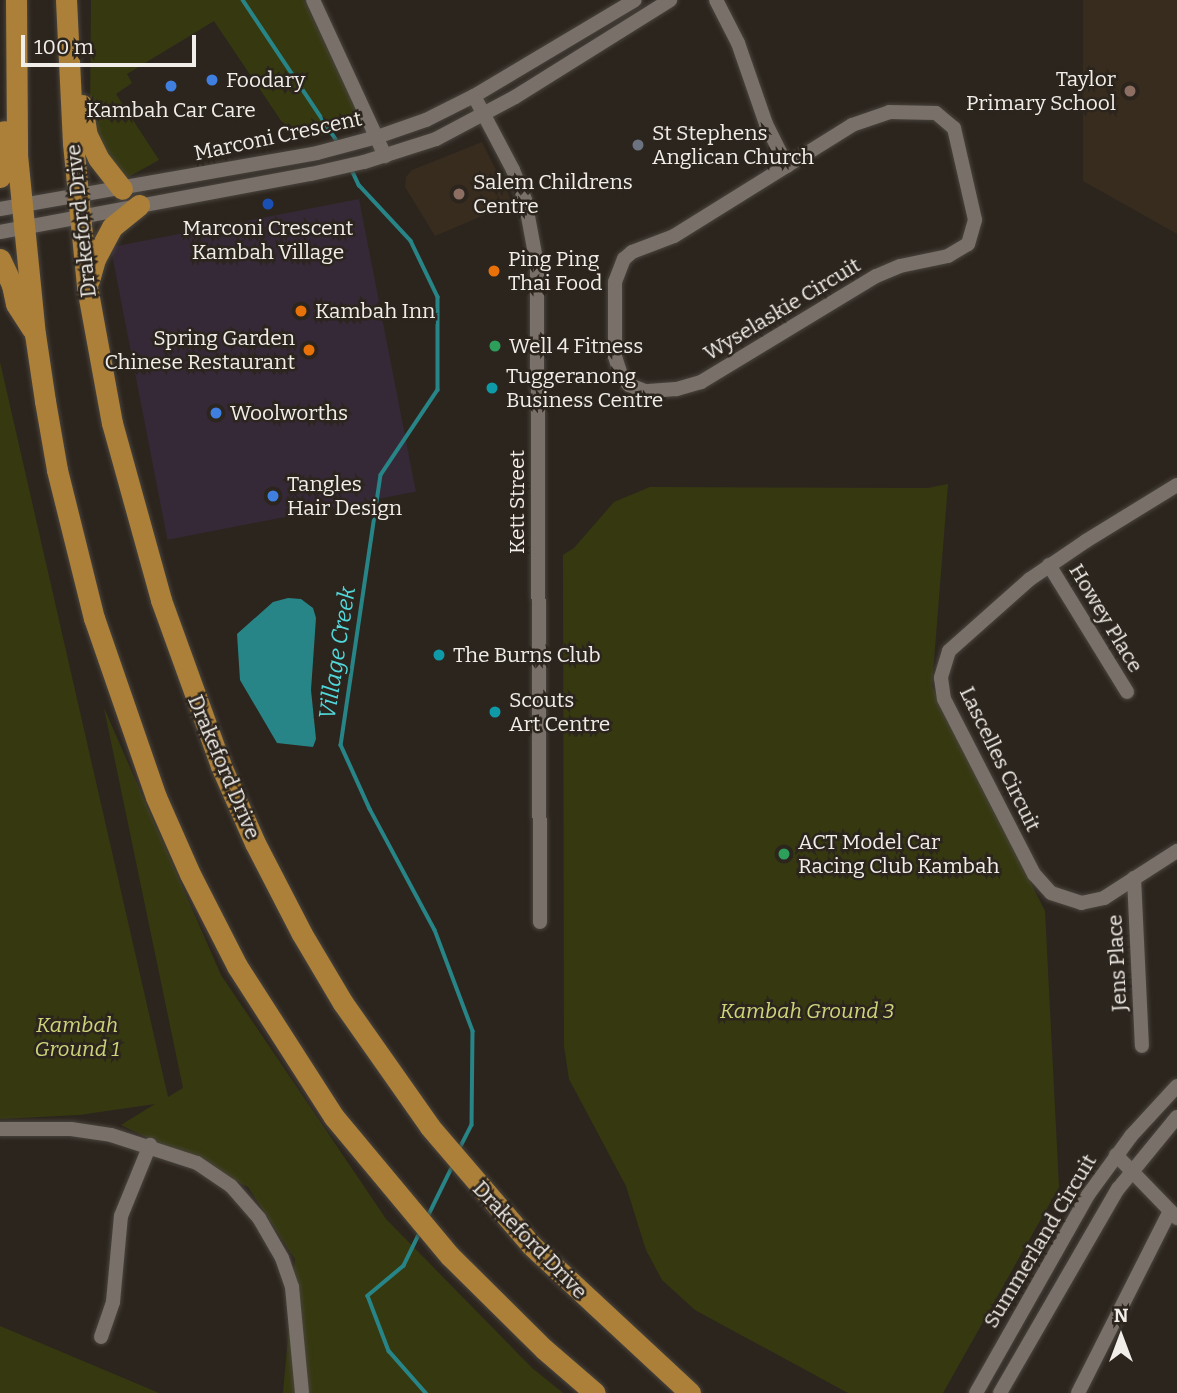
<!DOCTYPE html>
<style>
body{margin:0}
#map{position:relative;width:1177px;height:1393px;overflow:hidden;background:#2c251e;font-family:Bitter,serif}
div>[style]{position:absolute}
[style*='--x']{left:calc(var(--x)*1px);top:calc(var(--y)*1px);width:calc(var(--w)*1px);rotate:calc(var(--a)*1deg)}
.commercial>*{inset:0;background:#362937;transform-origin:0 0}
.education>*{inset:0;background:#382c1e}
.green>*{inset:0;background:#363910}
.water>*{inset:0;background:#288587}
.stream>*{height:3.5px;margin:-1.75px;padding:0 1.75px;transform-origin:1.75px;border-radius:1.75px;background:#288587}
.roads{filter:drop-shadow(0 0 2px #49443e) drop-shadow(0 0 2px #49443e)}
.minor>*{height:14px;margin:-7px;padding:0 7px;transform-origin:7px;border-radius:7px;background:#797169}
.highway>*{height:21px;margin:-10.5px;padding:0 10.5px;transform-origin:10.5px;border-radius:10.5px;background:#ac8038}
.dots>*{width:19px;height:19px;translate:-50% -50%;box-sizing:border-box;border:4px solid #2c251e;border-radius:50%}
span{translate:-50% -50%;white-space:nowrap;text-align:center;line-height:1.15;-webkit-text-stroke:5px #2c251e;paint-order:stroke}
.poi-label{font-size:21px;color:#f1ede8}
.right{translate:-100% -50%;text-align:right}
.left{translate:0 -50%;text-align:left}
.street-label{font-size:21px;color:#f1ede8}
.park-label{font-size:21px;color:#cdd57a;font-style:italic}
.water-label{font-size:23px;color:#51d7d9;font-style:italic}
.north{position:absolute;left:1086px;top:1302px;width:70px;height:70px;-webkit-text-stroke:5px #2c251e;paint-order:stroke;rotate:0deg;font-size:19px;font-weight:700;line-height:28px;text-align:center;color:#f1ede8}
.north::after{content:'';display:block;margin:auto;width:24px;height:32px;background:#f1ede8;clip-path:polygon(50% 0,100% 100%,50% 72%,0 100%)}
.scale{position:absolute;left:21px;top:35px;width:175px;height:32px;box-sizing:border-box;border:4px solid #f1ede8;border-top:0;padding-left:9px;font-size:21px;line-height:24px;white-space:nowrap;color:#f1ede8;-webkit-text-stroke:5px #2c251e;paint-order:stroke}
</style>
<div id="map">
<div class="commercial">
<i style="left:359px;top:199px;width:298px;height:253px;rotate:79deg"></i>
</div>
<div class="education">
<i style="clip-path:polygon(1083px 0,1177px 0,1177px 234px,1083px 181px)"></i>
<i style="clip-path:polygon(482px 142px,513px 203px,435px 236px,405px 187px,406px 177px,412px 170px)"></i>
</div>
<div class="green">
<i style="clip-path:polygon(91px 0,304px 0,358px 114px,352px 123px,325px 135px,296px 137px,288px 131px,214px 21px,127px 74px,132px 83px,116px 94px,159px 160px,123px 180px,113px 174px,90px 121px)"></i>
<i style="clip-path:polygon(0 362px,168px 1097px,183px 1088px,104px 708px,221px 975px,386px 1219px,532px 1368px,563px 1393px,283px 1393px,295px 1259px,248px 1187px,121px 1125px,155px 1104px,79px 1115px,0 1119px)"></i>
<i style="clip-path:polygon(948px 484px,932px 686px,1045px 911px,1059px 1187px,943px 1393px,848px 1393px,695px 1310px,662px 1280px,646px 1250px,626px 1186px,569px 1079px,564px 1046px,563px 555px,574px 548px,614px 502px,650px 487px,928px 488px)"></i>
<i style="clip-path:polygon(0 1326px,159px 1393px,0 1393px)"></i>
</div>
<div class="water">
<i style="clip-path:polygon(288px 598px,301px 599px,313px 608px,316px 618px,311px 690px,316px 739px,313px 747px,277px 743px,240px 680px,237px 634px,273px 602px)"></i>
</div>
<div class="stream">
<i style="--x:243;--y:0;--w:173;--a:56.3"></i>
<i style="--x:352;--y:170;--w:17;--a:65"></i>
<i style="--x:359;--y:185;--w:76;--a:47.1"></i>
<i style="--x:411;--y:241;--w:62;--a:64.3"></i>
<i style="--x:438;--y:297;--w:93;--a:90"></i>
<i style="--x:438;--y:390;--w:102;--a:123.8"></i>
<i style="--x:381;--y:475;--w:273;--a:98.4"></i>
<i style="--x:341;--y:745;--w:70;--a:65.6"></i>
<i style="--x:370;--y:809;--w:137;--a:61.8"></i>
<i style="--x:435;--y:930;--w:108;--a:69.4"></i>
<i style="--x:473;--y:1031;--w:94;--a:90.6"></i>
<i style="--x:472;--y:1125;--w:27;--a:117"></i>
<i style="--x:427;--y:1218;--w:59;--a:-63.9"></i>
<i style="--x:421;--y:1231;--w:39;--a:116"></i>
<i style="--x:404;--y:1266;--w:47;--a:140.2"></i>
<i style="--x:368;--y:1296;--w:59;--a:69.1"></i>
<i style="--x:389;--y:1351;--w:56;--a:48.6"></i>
</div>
<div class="roads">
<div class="minor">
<i style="--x:313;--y:0;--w:172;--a:65.2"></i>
<i style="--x:716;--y:0;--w:48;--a:62.9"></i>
<i style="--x:738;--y:43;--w:86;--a:70.9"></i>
<i style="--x:766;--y:124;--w:47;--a:63.4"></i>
<i style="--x:474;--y:96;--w:84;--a:62.2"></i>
<i style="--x:513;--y:170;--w:32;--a:68"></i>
<i style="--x:525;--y:200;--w:66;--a:79.5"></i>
<i style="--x:537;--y:265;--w:657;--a:89.74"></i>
<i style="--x:889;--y:112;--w:47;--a:1.2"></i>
<i style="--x:936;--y:113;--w:23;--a:40"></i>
<i style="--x:954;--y:128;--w:94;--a:77.1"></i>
<i style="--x:975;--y:220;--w:25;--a:106"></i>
<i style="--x:968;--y:244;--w:23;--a:149"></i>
<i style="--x:948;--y:256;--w:49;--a:168.2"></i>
<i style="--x:900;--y:266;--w:26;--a:157"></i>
<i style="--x:876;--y:276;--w:205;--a:148.8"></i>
<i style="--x:701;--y:382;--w:26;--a:164"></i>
<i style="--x:676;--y:389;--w:31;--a:176"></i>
<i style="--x:645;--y:391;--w:17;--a:-159"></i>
<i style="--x:629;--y:385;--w:13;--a:-129"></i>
<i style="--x:621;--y:375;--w:20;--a:-108"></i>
<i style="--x:615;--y:356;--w:74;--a:-90"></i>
<i style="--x:615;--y:282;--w:25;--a:-69"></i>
<i style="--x:624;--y:259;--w:11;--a:-41"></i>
<i style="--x:632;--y:252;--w:45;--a:-20.9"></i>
<i style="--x:674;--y:236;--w:210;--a:-31.9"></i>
<i style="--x:852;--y:125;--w:39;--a:-19"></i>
<i style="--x:0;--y:209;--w:322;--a:-10"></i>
<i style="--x:317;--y:153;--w:62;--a:-14.9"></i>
<i style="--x:377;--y:137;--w:52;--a:-19.1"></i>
<i style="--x:426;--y:120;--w:54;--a:-26.6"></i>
<i style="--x:474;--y:96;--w:187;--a:-30.8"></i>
<i style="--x:0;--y:232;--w:316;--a:-10.6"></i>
<i style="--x:311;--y:174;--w:54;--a:-12.8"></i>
<i style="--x:364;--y:162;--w:76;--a:-17.7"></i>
<i style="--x:436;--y:139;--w:89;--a:-28"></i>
<i style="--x:515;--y:97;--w:183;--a:-32"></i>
<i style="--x:1177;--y:485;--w:107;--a:148.4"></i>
<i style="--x:1086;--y:541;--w:68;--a:145.8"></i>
<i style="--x:1030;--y:579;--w:108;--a:138.4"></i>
<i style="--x:949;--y:651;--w:28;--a:107"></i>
<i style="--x:941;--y:678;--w:21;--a:82"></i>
<i style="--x:944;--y:699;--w:197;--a:62.8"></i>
<i style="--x:1034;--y:874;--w:25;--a:48"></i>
<i style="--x:1051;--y:893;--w:32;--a:18"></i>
<i style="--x:1081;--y:903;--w:24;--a:-12"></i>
<i style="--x:1104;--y:898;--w:87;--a:-32.8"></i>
<i style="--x:1049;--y:565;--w:149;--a:58.4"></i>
<i style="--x:1134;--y:878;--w:168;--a:87.3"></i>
<i style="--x:0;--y:1129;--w:71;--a:0"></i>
<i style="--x:71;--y:1129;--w:40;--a:8.5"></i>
<i style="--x:111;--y:1135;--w:90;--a:18"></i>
<i style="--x:197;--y:1163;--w:41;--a:34.1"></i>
<i style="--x:231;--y:1186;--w:43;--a:48.8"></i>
<i style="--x:259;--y:1218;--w:46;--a:60.1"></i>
<i style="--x:282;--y:1258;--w:31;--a:71"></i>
<i style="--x:292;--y:1287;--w:106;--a:84.6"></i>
<i style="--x:1116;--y:1155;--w:88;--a:45.9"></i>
<i style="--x:101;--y:1337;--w:37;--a:-71"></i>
<i style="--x:113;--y:1302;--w:86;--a:-84.7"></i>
<i style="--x:121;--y:1216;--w:77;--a:-67.8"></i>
<i style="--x:976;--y:1393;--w:227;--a:-60.5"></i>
<i style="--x:1088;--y:1195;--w:73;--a:-53.9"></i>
<i style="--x:1131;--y:1136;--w:68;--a:-47.4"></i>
<i style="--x:1000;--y:1393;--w:236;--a:-60"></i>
<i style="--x:1118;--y:1189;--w:93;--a:-50.7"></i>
<i style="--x:1078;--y:1393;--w:204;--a:-63.2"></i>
</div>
<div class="highway">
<i style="--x:16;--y:0;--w:155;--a:89.6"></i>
<i style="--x:17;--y:155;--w:180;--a:84.3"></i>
<i style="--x:35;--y:334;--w:68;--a:81.5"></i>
<i style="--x:45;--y:401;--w:70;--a:80.1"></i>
<i style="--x:57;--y:470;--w:153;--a:76"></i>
<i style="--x:94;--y:618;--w:189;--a:70.9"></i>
<i style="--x:156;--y:797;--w:84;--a:66.2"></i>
<i style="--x:190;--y:874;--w:103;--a:62.9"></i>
<i style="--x:237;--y:966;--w:179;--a:57.3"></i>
<i style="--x:334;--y:1117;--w:181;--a:50.2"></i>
<i style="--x:450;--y:1256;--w:132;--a:44.7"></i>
<i style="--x:544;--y:1349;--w:67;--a:40.8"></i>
<i style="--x:66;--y:0;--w:143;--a:87.2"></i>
<i style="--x:73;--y:143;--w:145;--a:84.4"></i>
<i style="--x:87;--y:287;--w:138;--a:79.6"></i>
<i style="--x:112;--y:423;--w:184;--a:74.5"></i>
<i style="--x:161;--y:600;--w:177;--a:70.1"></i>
<i style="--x:221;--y:766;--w:84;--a:66.2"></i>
<i style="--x:255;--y:843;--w:102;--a:62.7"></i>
<i style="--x:302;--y:934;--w:80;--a:59.3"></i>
<i style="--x:343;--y:1003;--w:151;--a:54.9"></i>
<i style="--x:430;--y:1127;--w:155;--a:49.4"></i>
<i style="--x:531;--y:1245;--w:217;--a:42.9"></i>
<i style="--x:82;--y:105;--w:30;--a:81"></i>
<i style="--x:87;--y:135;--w:25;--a:64"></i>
<i style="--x:98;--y:158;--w:39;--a:52"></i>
<i style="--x:0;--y:177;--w:46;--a:-85"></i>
<i style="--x:0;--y:259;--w:29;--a:65"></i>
<i style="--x:12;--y:285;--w:19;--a:78"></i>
<i style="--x:16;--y:304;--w:30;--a:57"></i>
<i style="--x:89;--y:280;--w:22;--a:-74"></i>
<i style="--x:95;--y:259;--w:36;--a:-62"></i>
<i style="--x:112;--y:227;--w:35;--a:-39"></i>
</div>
</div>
<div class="dots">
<i style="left:212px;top:80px;background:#3f7fe0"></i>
<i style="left:171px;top:86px;background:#3f7fe0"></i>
<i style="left:1130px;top:91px;background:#8d6e63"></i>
<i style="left:638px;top:145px;background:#6b7280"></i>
<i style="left:459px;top:194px;background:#8d6e63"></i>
<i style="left:268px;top:204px;background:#1a4fb4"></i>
<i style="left:494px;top:271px;background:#e8710a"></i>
<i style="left:301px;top:311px;background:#e8710a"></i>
<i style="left:495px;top:346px;background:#2e9e5b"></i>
<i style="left:309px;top:350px;background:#e8710a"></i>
<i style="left:492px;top:388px;background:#0f9aa8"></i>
<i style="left:216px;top:413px;background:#3f7fe0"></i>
<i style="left:273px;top:496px;background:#3f7fe0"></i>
<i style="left:439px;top:655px;background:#0f9aa8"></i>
<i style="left:495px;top:712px;background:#0f9aa8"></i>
<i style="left:784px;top:854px;background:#2e9e5b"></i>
</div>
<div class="poi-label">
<span class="right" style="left:1116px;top:91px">Taylor<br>Primary School</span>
<span class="left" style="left:226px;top:80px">Foodary</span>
<span style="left:171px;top:110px">Kambah Car Care</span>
<span class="left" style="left:652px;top:145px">St Stephens<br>Anglican Church</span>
<span class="left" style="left:473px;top:194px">Salem Childrens<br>Centre</span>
<span style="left:268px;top:240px">Marconi Crescent<br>Kambah Village</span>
<span class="left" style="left:508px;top:271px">Ping Ping<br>Thai Food</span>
<span class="left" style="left:315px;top:311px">Kambah Inn</span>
<span class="right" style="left:295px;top:350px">Spring Garden<br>Chinese Restaurant</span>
<span class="left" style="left:509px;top:346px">Well 4 Fitness</span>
<span class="left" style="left:506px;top:388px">Tuggeranong<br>Business Centre</span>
<span class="left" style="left:230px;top:413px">Woolworths</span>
<span class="left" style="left:287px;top:496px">Tangles<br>Hair Design</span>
<span class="left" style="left:453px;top:655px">The Burns Club</span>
<span class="left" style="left:509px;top:712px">Scouts<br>Art Centre</span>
<span class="left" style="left:798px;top:854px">ACT Model Car<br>Racing Club Kambah</span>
</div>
<div class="street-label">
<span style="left:278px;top:136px;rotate:-12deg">Marconi Crescent</span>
<span style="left:81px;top:221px;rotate:-96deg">Drakeford Drive</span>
<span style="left:782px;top:309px;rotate:-31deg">Wyselaskie Circuit</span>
<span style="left:517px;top:502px;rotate:-90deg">Kett Street</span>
<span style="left:1106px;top:618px;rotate:59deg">Howey Place</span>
<span style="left:1000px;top:759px;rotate:64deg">Lascelles Circuit</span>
<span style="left:224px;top:767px;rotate:67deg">Drakeford Drive</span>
<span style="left:1117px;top:963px;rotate:-93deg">Jens Place</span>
<span style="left:530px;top:1240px;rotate:46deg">Drakeford Drive</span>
<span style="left:1040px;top:1241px;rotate:-59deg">Summerland Circuit</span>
</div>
<div class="park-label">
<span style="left:807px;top:1011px">Kambah Ground 3</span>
<span style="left:77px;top:1037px">Kambah<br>Ground 1</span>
</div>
<div class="water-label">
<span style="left:337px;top:653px;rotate:-81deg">Village Creek</span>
</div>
<div class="north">N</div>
<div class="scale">100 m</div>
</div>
